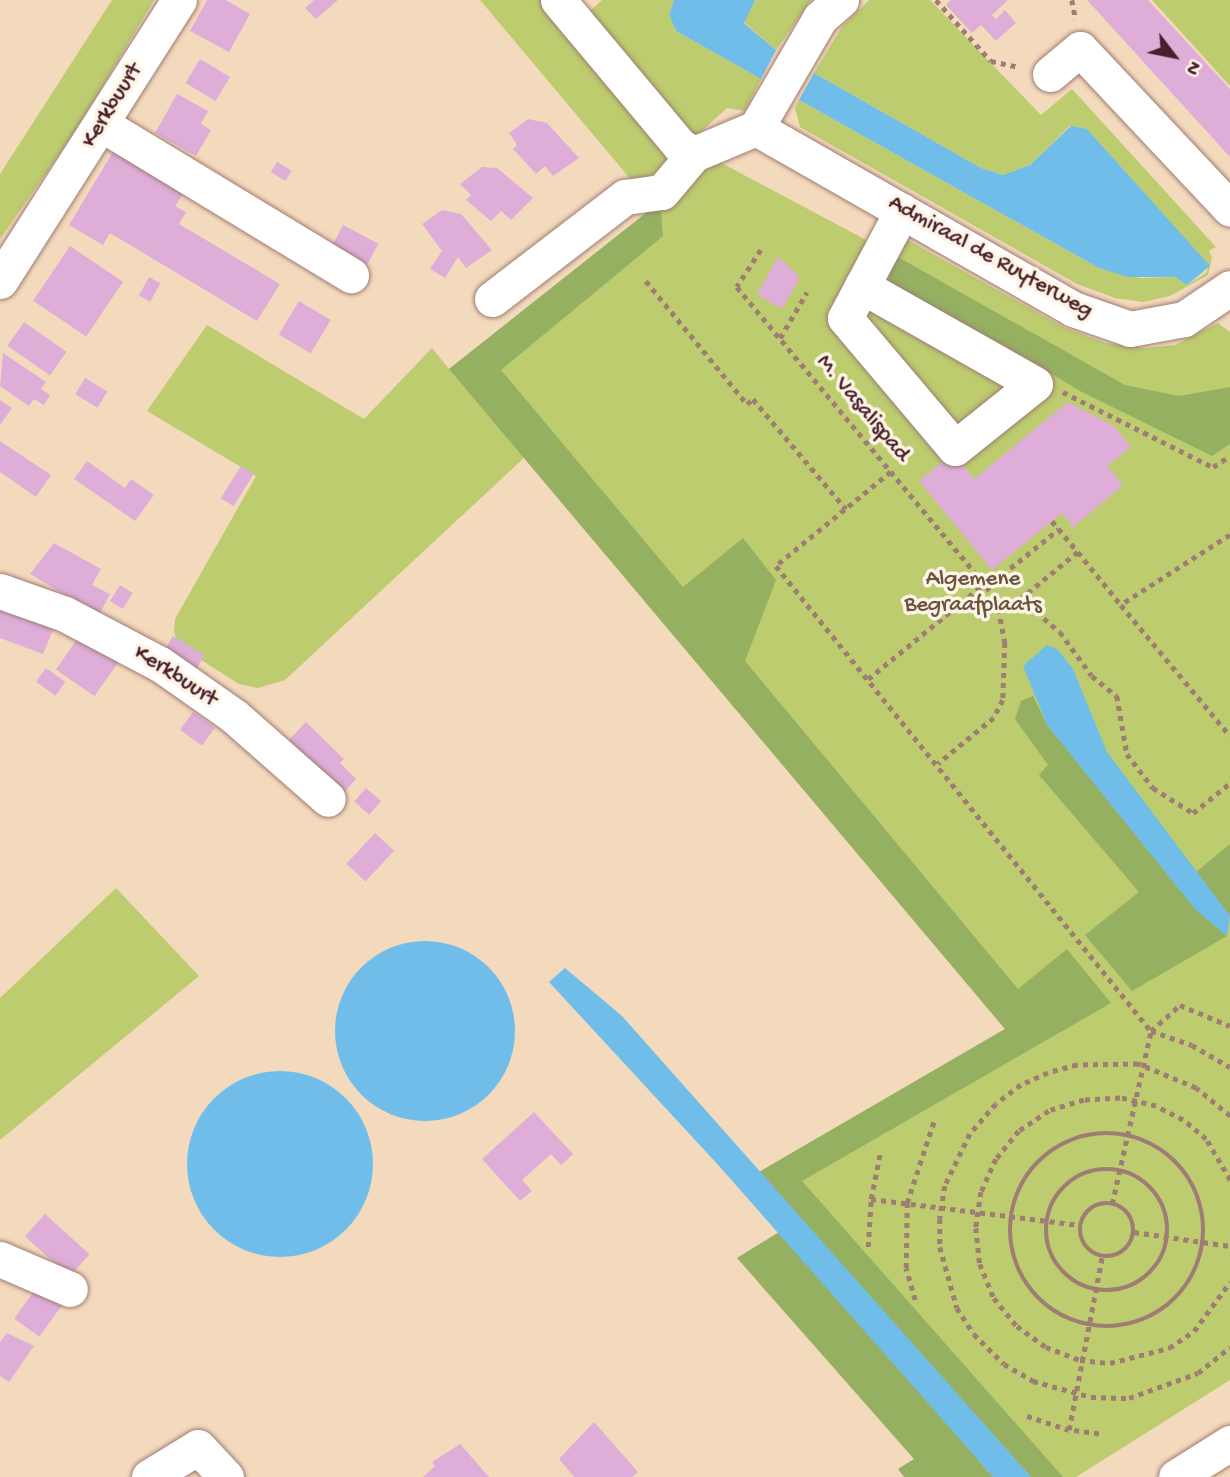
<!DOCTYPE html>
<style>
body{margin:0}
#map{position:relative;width:1230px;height:1477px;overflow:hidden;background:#f4dabd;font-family:"Gochi Hand",sans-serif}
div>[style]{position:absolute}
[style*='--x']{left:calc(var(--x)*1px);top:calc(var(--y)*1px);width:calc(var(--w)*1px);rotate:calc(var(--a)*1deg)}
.green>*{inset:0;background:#bccc6e}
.forest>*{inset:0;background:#95b061}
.water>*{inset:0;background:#70bdea}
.round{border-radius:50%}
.building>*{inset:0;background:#deaed9;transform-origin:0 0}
.path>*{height:4.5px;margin-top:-2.25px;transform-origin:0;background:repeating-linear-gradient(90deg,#9f7c74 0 5px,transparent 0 10px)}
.path>.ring{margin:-2.25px;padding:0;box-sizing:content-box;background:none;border:4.5px solid #9f7c74;border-radius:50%}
.roads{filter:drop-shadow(0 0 2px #9f7c74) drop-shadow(0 0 2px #9f7c74)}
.minor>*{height:35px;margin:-17.5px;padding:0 17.5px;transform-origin:17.5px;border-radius:17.5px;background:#fff}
span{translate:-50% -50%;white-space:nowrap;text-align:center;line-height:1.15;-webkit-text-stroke:7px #fcf5e5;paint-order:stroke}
.street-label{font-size:23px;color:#4a1f2b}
.park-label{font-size:23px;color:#6c533f}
.north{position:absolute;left:1139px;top:21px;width:70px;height:70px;-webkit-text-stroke:5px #fcf5e5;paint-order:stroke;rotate:122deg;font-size:19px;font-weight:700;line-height:28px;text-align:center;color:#4a1f2b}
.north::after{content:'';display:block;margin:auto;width:24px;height:32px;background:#4a1f2b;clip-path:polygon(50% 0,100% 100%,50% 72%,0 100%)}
</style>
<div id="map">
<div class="green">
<i style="clip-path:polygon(112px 0,154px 0,79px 126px,0 239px,0 174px)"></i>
<i style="clip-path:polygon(480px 0,551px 0,675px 154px,638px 188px)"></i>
<i style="clip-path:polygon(602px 0,674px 0,669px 15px,676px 31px,761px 79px,745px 111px,727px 108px,693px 139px,589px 12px)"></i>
<i style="clip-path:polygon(755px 0,811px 0,776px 50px,744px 22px)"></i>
<i style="clip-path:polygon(869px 0,930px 0,1041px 115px,1072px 89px,1216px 247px,1209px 251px,1212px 258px,1208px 275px,1170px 296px,1143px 302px,1115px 298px,1077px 284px,800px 127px,795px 108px,799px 100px,1099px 268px,1140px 278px,1175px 277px,1187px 285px,1206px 273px,1209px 266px,1087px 129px,1070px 126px,1030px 165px,1003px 175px,981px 168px,814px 73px,842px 27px)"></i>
<i style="clip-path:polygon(1152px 0,1230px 0,1230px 86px)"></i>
<i style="clip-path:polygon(714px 159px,896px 256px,906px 239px,1065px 328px,1106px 343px,1144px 348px,1175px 345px,1218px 323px,1230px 332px,1230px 1380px,1076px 1477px,1031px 1477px,759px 1172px,1005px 1029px,524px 458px,285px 680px,258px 688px,239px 684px,198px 658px,177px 641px,174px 632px,175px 619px,256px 476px,147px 411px,207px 325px,364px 419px,432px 348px,449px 369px)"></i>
<i style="clip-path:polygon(116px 888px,199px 976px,0 1140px,0 998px)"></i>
</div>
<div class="forest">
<i style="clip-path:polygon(660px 202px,663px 236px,501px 370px,683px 587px,743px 538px,776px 580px,745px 661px,1018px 989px,1067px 949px,1111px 1003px,802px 1181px,1063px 1477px,1031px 1477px,759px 1172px,1005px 1029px,449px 369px)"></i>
<i style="clip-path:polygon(896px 256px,1125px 385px,1179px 396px,1230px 387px,1230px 444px,1212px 456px,1080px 391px,1002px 344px,890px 286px,888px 270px)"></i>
<i style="clip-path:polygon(1033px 696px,1047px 725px,1195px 908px,1227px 936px,1132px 991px,1085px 935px,1139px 892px,1039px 775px,1048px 765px,1015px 719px,1021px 701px)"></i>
<i style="clip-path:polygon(1230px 844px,1230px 916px,1196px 872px)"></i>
<i style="clip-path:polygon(779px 1232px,950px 1427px,993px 1477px,904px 1477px,898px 1469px,914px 1459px,737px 1258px)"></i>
</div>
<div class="water">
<i style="clip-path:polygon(674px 0,755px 0,744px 23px,776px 50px,761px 79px,676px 31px,669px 15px)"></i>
<i style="clip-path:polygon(814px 73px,981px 168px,1003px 175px,1030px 165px,1071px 126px,1087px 129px,1210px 266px,1187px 285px,1175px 277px,1128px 277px,1099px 268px,799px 100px)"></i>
<i style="clip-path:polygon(1047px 645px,1058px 650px,1073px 669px,1107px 752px,1230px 916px,1227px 936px,1195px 909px,1047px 725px,1023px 666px)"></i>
<i class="round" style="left:335px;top:941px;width:180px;height:180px"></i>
<i style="clip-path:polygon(565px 968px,622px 1016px,1031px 1477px,993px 1477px,720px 1167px,549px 982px)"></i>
<i class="round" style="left:187px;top:1071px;width:186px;height:186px"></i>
</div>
<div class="building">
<i style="clip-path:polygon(207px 0,226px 0,250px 14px,229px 52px,190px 31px)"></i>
<i style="clip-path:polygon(314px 0,338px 0,316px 19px,305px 8px)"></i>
<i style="clip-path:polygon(951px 0,1008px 0,992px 15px,996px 19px,1005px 10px,1016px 23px,996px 41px,981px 25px,972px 33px,946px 5px)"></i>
<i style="clip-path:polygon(1087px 0,1148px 0,1230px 89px,1230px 157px)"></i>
<i style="left:200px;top:59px;width:35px;height:28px;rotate:31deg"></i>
<i style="clip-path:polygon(177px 94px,208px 111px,201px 124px,211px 130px,196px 156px,155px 133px)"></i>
<i style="clip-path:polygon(528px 119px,547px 123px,579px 158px,553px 176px,545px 166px,536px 174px,513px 149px,517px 145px,509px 133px)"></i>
<i style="clip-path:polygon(114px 150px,184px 193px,175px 206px,186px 212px,179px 224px,280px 284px,257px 321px,110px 233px,103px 245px,69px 225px)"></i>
<i style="left:277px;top:162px;width:17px;height:12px;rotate:31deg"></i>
<i style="clip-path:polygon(482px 167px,497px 168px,533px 198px,511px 220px,501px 211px,491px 221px,466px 200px,471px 195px,460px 184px)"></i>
<i style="clip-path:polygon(442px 210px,461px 214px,492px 250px,466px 268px,458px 257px,445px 278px,430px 269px,442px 251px,422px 224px)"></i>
<i style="left:343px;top:225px;width:40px;height:24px;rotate:28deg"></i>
<i style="left:70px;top:246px;width:64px;height:66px;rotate:34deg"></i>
<i style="clip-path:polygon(778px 257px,800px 277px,782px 309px,757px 294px)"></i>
<i style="left:149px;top:277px;width:13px;height:21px;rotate:29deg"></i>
<i style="left:299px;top:301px;width:37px;height:39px;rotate:31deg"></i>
<i style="left:24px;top:322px;width:52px;height:29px;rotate:35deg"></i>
<i style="clip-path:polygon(3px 353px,46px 382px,41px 389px,50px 395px,44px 405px,34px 399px,29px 406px,0 386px)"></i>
<i style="left:85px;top:378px;width:26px;height:19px;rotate:31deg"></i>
<i style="clip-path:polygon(0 400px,12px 408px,0 425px)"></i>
<i style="clip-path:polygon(1068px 402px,1114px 426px,1131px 447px,1107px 466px,1123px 485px,1070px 530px,1072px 525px,1062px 513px,992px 570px,919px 481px,953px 453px,974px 479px)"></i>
<i style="clip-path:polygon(0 441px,51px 475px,36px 497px,0 472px)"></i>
<i style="clip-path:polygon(87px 461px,125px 488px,131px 479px,154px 495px,135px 521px,74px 479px)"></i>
<i style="left:241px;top:466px;width:15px;height:38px;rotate:32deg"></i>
<i style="clip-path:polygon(54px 543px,101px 569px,92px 585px,110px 594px,99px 615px,30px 574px)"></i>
<i style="left:120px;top:585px;width:15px;height:19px;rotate:32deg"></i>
<i style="clip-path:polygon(0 596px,58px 618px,43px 654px,0 638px)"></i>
<i style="left:80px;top:635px;width:47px;height:42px;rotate:35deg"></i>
<i style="left:173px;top:636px;width:37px;height:17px;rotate:31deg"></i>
<i style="left:46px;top:668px;width:24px;height:17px;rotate:36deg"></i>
<i style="left:193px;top:712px;width:27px;height:22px;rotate:36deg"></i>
<i style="clip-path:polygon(306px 722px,344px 759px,340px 763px,356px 779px,339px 798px,288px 741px)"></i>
<i style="left:366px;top:788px;width:20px;height:18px;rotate:41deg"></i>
<i style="left:375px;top:833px;width:26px;height:42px;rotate:43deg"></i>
<i style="clip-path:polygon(534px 1112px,573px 1154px,561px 1165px,551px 1154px,522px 1180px,532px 1191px,520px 1201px,482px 1159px)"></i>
<i style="left:45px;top:1214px;width:60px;height:30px;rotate:42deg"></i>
<i style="left:40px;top:1283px;width:31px;height:44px;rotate:36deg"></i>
<i style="clip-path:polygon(7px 1333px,34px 1346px,9px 1382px,0 1376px,0 1342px)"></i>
<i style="clip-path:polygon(594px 1422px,638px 1472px,632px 1477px,574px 1477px,559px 1459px)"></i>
<i style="clip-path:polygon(460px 1444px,489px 1477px,423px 1477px,435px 1466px,432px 1462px)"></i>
</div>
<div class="path">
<i style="--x:936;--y:0;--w:82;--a:48"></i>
<i style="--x:991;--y:61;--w:29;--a:12"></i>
<i style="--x:1072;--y:0;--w:20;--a:79"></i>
<i style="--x:761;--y:250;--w:44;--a:123"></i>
<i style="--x:737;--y:287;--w:406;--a:50.2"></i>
<i style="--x:997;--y:599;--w:45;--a:79.7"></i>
<i style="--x:1005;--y:643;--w:57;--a:92"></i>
<i style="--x:1003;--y:700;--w:20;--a:117"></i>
<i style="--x:994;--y:718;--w:72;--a:140.6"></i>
<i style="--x:646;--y:281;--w:159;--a:50.6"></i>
<i style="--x:747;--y:404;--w:8;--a:-40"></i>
<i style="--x:753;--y:399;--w:144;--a:49.8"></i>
<i style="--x:780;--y:338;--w:53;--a:-59.6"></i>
<i style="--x:1063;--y:392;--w:168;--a:26.6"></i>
<i style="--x:1213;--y:467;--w:20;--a:-33"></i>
<i style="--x:891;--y:472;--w:149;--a:140.7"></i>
<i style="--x:776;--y:566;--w:597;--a:51.12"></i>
<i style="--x:1151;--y:1031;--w:39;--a:-42"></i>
<i style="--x:1180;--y:1005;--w:54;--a:22.8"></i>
<i style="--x:1052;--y:521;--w:40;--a:50"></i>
<i style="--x:1078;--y:552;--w:74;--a:140.5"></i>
<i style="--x:1021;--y:599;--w:51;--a:40.2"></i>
<i style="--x:1060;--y:632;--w:54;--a:54"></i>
<i style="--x:1092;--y:676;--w:32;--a:39"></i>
<i style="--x:1117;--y:696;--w:59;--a:80.2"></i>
<i style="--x:1127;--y:754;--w:43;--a:52.6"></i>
<i style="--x:1153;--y:788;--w:47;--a:32"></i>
<i style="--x:1193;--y:813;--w:48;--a:-39"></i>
<i style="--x:1230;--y:535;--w:130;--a:147.3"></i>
<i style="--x:1121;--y:605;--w:170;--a:50.2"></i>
<i style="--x:1078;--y:552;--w:68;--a:50.9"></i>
<i style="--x:987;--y:587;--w:92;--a:-38.9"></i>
<i style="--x:868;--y:679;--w:150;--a:-39.3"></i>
<i style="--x:1230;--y:1116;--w:44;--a:-140.5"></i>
<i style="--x:1196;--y:1088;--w:63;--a:-157.5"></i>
<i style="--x:1138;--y:1064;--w:61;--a:179.1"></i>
<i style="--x:1077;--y:1065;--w:30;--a:165"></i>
<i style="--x:1048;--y:1073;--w:30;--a:156"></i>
<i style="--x:1021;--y:1085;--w:31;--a:143"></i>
<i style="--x:996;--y:1104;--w:40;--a:131"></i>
<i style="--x:970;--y:1134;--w:58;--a:115.7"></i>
<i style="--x:945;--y:1186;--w:33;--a:99"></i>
<i style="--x:940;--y:1219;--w:28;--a:90"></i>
<i style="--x:940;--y:1247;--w:63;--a:74.4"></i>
<i style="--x:957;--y:1308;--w:31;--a:57"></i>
<i style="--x:974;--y:1334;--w:42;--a:45"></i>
<i style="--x:1004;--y:1364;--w:34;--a:30"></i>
<i style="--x:1033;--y:1381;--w:60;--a:15.4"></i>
<i style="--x:1091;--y:1397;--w:38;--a:2"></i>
<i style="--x:1129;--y:1398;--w:73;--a:-19.9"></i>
<i style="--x:1198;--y:1373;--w:41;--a:-39.1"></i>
<i class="ring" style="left:1010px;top:1133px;width:189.5px;height:189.5px"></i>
<i class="ring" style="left:1046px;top:1169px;width:117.5px;height:117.5px"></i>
<i style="--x:1230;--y:1180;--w:48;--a:-120.3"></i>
<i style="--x:1206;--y:1139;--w:30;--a:-140"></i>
<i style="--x:1183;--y:1120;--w:30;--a:-153"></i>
<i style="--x:1156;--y:1106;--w:37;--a:-167"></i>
<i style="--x:1120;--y:1098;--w:36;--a:177"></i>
<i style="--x:1084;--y:1100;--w:37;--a:163"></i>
<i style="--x:1049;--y:1111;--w:36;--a:146"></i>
<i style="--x:1019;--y:1131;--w:36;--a:129"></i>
<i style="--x:996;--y:1159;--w:36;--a:114"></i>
<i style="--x:981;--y:1192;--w:36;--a:98"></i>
<i style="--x:976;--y:1228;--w:36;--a:84"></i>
<i style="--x:980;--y:1264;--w:37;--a:68"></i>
<i style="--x:994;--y:1298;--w:36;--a:51"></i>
<i style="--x:1017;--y:1326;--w:36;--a:36"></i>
<i style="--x:1046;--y:1347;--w:36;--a:21"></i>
<i style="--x:1080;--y:1360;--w:30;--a:6"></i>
<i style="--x:1110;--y:1363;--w:61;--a:-14.3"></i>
<i style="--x:1169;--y:1348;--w:30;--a:-34"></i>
<i style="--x:1194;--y:1331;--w:61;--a:-53.7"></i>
<i style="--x:871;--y:1199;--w:46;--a:-78.7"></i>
<i class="ring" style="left:1080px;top:1203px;width:49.5px;height:49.5px"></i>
<i style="--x:1112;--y:1204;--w:177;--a:-77.3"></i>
<i style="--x:1151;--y:1031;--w:43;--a:18.9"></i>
<i style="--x:1192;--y:1045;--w:44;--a:30.1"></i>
<i style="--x:1134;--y:1232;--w:97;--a:8.3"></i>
<i style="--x:868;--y:1247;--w:48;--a:-86.4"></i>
<i style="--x:871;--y:1199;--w:212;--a:7.1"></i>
<i style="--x:915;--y:1300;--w:33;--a:-106"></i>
<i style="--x:906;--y:1268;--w:65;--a:-89.1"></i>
<i style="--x:907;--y:1203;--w:86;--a:-71.8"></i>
<i style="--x:1027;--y:1416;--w:44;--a:18.4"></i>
<i style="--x:1099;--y:1434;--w:30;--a:-172"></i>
<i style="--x:1069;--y:1430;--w:176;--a:-79.2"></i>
</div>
<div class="roads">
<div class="minor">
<i style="--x:558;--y:0;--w:190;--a:50.1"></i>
<i style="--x:680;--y:146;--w:16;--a:30"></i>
<i style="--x:1050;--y:74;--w:39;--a:-40"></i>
<i style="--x:1080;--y:49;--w:219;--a:46.8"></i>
<i style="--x:103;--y:125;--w:290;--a:31.2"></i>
<i style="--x:756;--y:128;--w:365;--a:29.7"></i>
<i style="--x:1073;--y:309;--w:60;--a:19.3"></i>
<i style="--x:1130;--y:329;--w:55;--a:-10.5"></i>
<i style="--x:1184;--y:319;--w:55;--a:-34"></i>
<i style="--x:756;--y:128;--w:127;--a:-59.8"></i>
<i style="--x:820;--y:18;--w:28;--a:-41"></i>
<i style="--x:0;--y:281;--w:333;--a:-57.5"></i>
<i style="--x:862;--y:286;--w:36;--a:118"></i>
<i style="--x:845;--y:318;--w:170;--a:49.8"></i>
<i style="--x:955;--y:448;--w:102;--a:-38.7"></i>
<i style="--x:1035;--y:384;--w:199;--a:-150.5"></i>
<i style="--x:862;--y:286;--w:85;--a:-61.9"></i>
<i style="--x:492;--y:299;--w:168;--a:-37.5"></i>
<i style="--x:625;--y:197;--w:37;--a:-8"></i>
<i style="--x:662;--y:192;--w:50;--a:-49.9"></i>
<i style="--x:694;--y:154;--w:67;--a:-22.8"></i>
<i style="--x:0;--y:591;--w:69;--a:19.5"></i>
<i style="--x:65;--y:614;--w:107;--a:27.8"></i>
<i style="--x:160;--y:664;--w:90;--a:35.1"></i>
<i style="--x:234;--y:716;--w:125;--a:41.4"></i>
<i style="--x:0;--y:1259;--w:76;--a:23.2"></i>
<i style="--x:149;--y:1477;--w:57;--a:-31.5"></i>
<i style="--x:198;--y:1447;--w:41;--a:47"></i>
<i style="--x:1176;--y:1477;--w:64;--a:-32.2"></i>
</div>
</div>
<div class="street-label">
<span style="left:113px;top:106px;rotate:-58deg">Kerkbuurt</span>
<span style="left:990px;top:258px;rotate:29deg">Admiraal de Ruyterweg</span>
<span style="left:862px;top:409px;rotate:50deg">M. Vasalispad</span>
<span style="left:175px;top:677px;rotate:33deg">Kerkbuurt</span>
</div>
<div class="park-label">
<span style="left:973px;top:593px">Algemene<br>Begraafplaats</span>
</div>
<div class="north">N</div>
</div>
